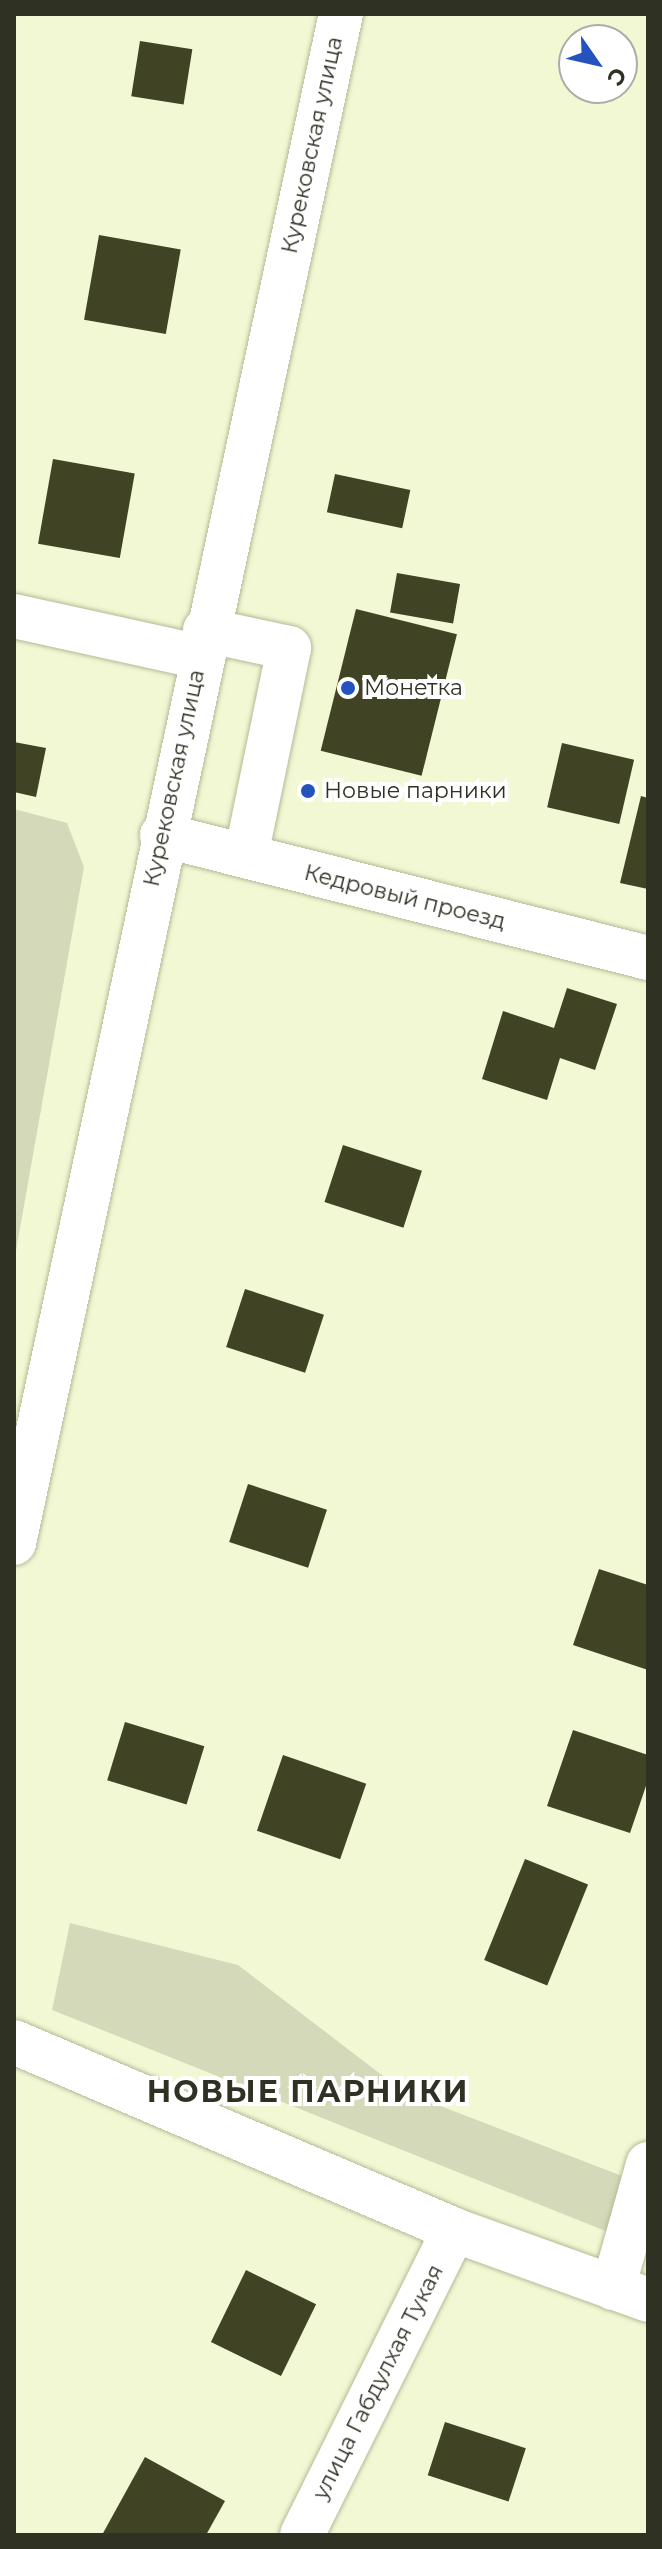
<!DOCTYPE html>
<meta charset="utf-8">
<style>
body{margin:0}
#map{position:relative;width:662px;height:2549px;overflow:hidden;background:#f3f8d4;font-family:Montserrat,sans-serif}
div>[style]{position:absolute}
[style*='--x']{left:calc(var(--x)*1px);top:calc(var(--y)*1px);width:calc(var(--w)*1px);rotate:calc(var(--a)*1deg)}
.green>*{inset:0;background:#d4d9b9}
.building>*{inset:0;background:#404324;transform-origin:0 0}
.roads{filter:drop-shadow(0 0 2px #b5b997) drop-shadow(0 0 2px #b5b997)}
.minor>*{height:44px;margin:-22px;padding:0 22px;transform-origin:22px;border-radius:22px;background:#fff}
.dots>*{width:22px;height:22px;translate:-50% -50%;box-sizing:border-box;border:4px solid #fff;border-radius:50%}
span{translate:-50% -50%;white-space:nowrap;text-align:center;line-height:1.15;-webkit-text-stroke:8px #fff;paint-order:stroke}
.street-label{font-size:22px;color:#2f3123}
.poi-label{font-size:22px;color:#2f3123}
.left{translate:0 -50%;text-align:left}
.district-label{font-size:30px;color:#2f3123;font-weight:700;letter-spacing:2px}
.frame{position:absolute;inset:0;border:16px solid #2f3123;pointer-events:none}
.north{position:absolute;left:558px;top:24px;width:80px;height:80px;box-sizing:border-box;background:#fff;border:2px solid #acada7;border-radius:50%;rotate:124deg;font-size:22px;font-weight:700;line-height:32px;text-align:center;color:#2f3123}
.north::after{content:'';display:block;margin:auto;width:28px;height:36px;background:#2453c0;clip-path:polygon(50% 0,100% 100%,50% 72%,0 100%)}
</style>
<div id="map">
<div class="green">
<i style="clip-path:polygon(14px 809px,67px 823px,84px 867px,14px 1262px)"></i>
<i style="clip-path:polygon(70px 1923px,238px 1965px,404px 2092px,648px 2186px,648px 2248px,52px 2010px)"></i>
</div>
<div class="building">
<i style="left:140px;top:41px;width:53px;height:56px;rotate:9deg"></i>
<i style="left:99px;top:235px;width:83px;height:86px;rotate:10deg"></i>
<i style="left:53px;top:459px;width:83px;height:86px;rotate:10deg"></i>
<i style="left:335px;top:474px;width:77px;height:39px;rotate:12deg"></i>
<i style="left:397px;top:573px;width:64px;height:40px;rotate:10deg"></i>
<i style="left:356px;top:609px;width:104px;height:146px;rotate:14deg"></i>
<i style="clip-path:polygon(14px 742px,46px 748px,36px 797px,14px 792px)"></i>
<i style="left:562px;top:743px;width:74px;height:66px;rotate:13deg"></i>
<i style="clip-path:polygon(641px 796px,648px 798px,648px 889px,620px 883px)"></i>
<i style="clip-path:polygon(567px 988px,617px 1004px,595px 1070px,560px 1058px,547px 1100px,482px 1079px,503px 1011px,554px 1028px)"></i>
<i style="left:343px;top:1145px;width:83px;height:60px;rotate:18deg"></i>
<i style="left:245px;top:1289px;width:83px;height:61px;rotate:18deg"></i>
<i style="left:248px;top:1484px;width:83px;height:61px;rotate:18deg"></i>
<i style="clip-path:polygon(599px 1569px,648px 1585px,648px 1670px,573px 1645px)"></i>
<i style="left:125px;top:1722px;width:83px;height:61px;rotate:17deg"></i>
<i style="clip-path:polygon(573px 1730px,648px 1755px,648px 1780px,630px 1833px,547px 1806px)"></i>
<i style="left:283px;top:1755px;width:88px;height:80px;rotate:19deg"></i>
<i style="left:525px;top:1859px;width:68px;height:109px;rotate:22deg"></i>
<i style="left:246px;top:2270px;width:78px;height:80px;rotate:26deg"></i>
<i style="left:445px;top:2422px;width:85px;height:56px;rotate:18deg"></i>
<i style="clip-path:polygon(145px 2457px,225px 2501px,206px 2535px,102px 2535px)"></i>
</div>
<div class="roads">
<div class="minor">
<i style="--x:14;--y:616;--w:190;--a:12.4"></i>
<i style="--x:205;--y:630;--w:86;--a:12.1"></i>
<i style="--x:289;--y:648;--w:212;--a:101.7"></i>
<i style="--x:162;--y:835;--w:501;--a:14.2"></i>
<i style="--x:14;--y:1543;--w:1564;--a:-77.93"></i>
<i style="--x:14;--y:2042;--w:478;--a:23.1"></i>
<i style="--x:454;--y:2230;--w:206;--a:19.8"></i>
<i style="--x:613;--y:2288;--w:129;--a:-74.2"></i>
<i style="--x:302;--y:2535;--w:341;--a:-63.5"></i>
</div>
</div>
<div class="dots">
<i style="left:348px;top:688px;background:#2453c0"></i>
<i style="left:308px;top:791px;background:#2453c0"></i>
</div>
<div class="street-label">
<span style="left:312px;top:145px;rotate:-78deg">Курековская улица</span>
<span style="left:174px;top:778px;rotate:-78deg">Курековская улица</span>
<span style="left:405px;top:897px;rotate:14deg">Кедровый проезд</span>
<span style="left:378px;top:2382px;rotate:-63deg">улица Габдулхая Тукая</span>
</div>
<div class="poi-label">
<span class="left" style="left:364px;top:688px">Монетка</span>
<span class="left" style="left:324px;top:791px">Новые парники</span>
</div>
<div class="district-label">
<span style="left:308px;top:2092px">НОВЫЕ ПАРНИКИ</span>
</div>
<div class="frame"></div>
<div class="north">С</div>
</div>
